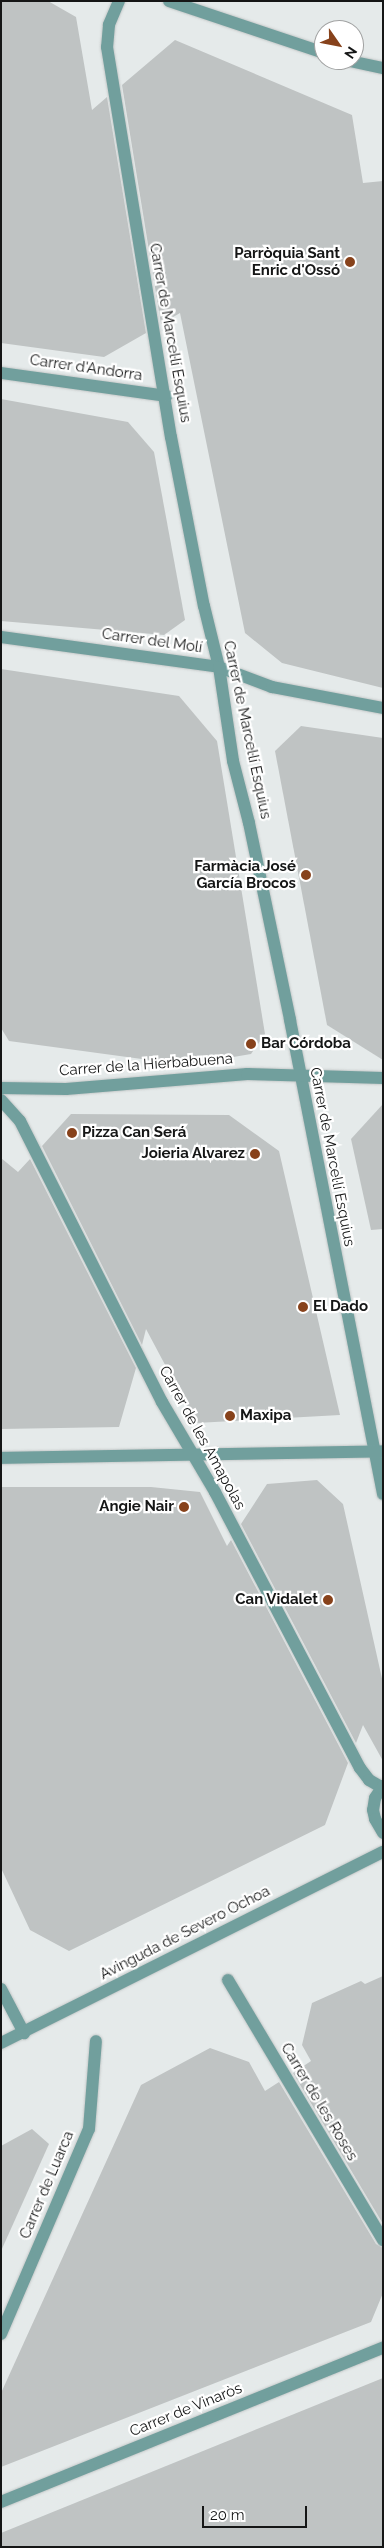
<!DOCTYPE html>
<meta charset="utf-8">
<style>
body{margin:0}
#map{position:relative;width:384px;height:2548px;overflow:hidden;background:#e5eaea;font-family:Raleway,sans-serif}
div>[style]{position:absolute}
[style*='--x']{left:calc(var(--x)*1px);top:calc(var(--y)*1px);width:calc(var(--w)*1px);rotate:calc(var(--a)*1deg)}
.building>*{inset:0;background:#bfc3c3}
.roads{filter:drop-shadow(0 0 1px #c4c8c8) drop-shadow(0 0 1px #c4c8c8)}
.minor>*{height:12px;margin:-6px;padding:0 6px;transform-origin:6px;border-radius:6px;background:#719f9d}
.dots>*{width:14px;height:14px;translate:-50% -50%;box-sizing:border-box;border:2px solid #fff;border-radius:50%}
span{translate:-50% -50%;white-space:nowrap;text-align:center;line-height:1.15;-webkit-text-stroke:4.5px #fff;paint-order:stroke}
.poi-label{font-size:15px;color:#151616;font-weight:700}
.right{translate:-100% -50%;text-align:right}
.left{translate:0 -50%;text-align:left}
.street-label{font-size:15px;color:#151616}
.frame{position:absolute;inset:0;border:2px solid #151616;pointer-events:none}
.north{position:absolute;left:314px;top:20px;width:50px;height:50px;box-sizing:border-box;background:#fff;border:1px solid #a1a2a2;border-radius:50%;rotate:123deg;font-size:14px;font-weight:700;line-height:20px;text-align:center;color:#151616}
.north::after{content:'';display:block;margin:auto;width:18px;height:22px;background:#87421b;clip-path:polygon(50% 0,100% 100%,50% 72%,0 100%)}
.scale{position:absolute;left:202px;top:2506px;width:105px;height:22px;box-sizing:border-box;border:2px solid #151616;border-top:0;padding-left:6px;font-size:15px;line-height:18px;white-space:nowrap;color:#151616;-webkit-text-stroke:4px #fff;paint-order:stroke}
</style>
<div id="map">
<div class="building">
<i style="clip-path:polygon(1px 1px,48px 1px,76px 17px,92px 110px,107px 97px,146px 333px,104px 357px,1px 343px)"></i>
<i style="clip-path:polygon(175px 40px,352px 115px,363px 183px,383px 181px,383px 688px,282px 663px,245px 633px,180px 313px,161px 324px,122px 85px)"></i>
<i style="clip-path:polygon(1px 399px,128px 422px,154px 452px,185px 620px,164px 635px,1px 621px)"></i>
<i style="clip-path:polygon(1px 669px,179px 696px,217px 741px,265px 1034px,251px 1054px,186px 1065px,9px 1041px,1px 1028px)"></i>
<i style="clip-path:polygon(301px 726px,383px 738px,383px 1060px,327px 1025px,275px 751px)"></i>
<i style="clip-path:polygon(383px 1104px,383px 1229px,371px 1230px,351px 1139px)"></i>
<i style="clip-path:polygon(71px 1114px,229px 1115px,279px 1151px,340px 1415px,196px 1423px,146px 1329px,142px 1345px,42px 1146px)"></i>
<i style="clip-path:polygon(1px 1158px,18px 1172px,30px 1159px,136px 1368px,119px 1427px,1px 1429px)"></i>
<i style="clip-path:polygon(317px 1480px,343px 1504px,383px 1683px,383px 1761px,363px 1725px,356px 1743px,241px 1524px,267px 1484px)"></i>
<i style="clip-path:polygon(1px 1487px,151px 1487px,200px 1492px,227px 1546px,231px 1540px,348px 1763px,325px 1825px,69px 1951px,30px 1930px,1px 1868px)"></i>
<i style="clip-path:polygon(383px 1976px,383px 2224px,293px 2073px,311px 2061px,302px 2045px,312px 2003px,361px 1981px,365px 1984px)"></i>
<i style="clip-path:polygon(210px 2048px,249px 2062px,265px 2091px,279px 2082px,376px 2244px,383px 2248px,383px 2293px,371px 2322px,1px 2467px,1px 2393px,141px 2085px)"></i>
<i style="clip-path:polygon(32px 2129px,49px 2144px,1px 2251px,1px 2146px)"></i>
<i style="clip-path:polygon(383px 2378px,383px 2547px,1px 2547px,1px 2533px)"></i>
</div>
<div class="roads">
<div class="minor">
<i style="--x:119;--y:1;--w:26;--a:113"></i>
<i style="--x:109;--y:25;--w:22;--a:95"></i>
<i style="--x:107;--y:47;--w:395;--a:80.7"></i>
<i style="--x:171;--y:437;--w:172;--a:79"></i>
<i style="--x:204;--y:606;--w:63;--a:76.2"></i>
<i style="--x:219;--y:667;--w:95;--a:81.5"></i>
<i style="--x:233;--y:761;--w:64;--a:75.5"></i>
<i style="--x:249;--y:823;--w:201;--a:78.2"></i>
<i style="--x:290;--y:1020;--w:483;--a:78.9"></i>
<i style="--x:169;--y:1;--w:163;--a:18.5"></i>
<i style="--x:345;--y:60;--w:39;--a:12"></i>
<i style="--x:1;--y:373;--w:167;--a:7.9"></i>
<i style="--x:1;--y:637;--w:220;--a:7.8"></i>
<i style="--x:219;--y:667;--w:57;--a:20.7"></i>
<i style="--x:272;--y:687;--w:113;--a:10.7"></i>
<i style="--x:1;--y:1088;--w:65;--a:0.9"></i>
<i style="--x:66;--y:1089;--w:182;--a:-4.7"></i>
<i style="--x:247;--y:1074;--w:136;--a:1.7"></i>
<i style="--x:1;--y:1100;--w:28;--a:48"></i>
<i style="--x:20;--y:1121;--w:315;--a:63.2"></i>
<i style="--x:162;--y:1402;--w:104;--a:59.5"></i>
<i style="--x:215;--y:1492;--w:312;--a:62.3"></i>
<i style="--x:360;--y:1768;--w:15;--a:53"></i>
<i style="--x:369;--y:1780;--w:14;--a:30"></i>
<i style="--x:1;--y:1458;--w:382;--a:-1"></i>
<i style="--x:383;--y:1786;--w:14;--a:124"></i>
<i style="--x:375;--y:1798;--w:12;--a:99"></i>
<i style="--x:373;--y:1810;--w:9;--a:77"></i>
<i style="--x:375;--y:1819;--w:16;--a:60"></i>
<i style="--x:228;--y:1980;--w:303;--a:59.2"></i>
<i style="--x:1;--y:1989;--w:50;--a:62.4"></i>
<i style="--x:1;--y:2043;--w:427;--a:-26.6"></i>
<i style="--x:1;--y:2334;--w:223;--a:-66.8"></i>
<i style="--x:89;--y:2129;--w:88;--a:-85.5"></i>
<i style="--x:1;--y:2502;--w:412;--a:-22"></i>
</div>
</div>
<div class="dots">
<i style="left:350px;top:262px;background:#87421b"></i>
<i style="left:306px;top:875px;background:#87421b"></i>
<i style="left:251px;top:1044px;background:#87421b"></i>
<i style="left:72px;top:1133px;background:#87421b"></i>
<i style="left:255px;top:1154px;background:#87421b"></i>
<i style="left:303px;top:1307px;background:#87421b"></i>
<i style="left:230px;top:1416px;background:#87421b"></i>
<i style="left:184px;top:1507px;background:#87421b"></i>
<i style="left:328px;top:1600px;background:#87421b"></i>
</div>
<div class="poi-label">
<span class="right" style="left:340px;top:262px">Parròquia Sant<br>Enric d'Ossó</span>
<span class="right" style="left:296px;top:875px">Farmàcia José<br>García Brocos</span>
<span class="left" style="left:261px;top:1044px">Bar Córdoba</span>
<span class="left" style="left:82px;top:1133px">Pizza Can Será</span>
<span class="right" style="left:245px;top:1154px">Joieria Alvarez</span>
<span class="left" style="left:313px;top:1307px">El Dado</span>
<span class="left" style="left:240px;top:1416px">Maxipa</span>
<span class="right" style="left:174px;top:1507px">Angie Nair</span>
<span class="right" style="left:318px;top:1600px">Can Vidalet</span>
</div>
<div class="street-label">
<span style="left:170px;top:333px;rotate:80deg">Carrer de Marcel·lí Esquius</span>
<span style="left:86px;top:368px;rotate:8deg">Carrer d'Andorra</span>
<span style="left:152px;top:641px;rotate:8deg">Carrer del Molí</span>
<span style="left:247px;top:730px;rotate:78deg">Carrer de Marcel·lí Esquius</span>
<span style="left:146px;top:1065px;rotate:-4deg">Carrer de la Hierbabuena</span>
<span style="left:332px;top:1157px;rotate:79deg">Carrer de Marcel·lí Esquius</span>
<span style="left:202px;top:1438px;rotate:61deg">Carrer de les Amapolas</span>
<span style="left:185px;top:1933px;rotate:-27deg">Avinguda de Severo Ochoa</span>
<span style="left:319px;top:2102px;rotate:59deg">Carrer de les Roses</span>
<span style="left:47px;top:2185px;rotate:-67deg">Carrer de Luarca</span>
<span style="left:186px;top:2410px;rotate:-22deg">Carrer de Vinaròs</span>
</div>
<div class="frame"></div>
<div class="north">N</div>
<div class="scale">20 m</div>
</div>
